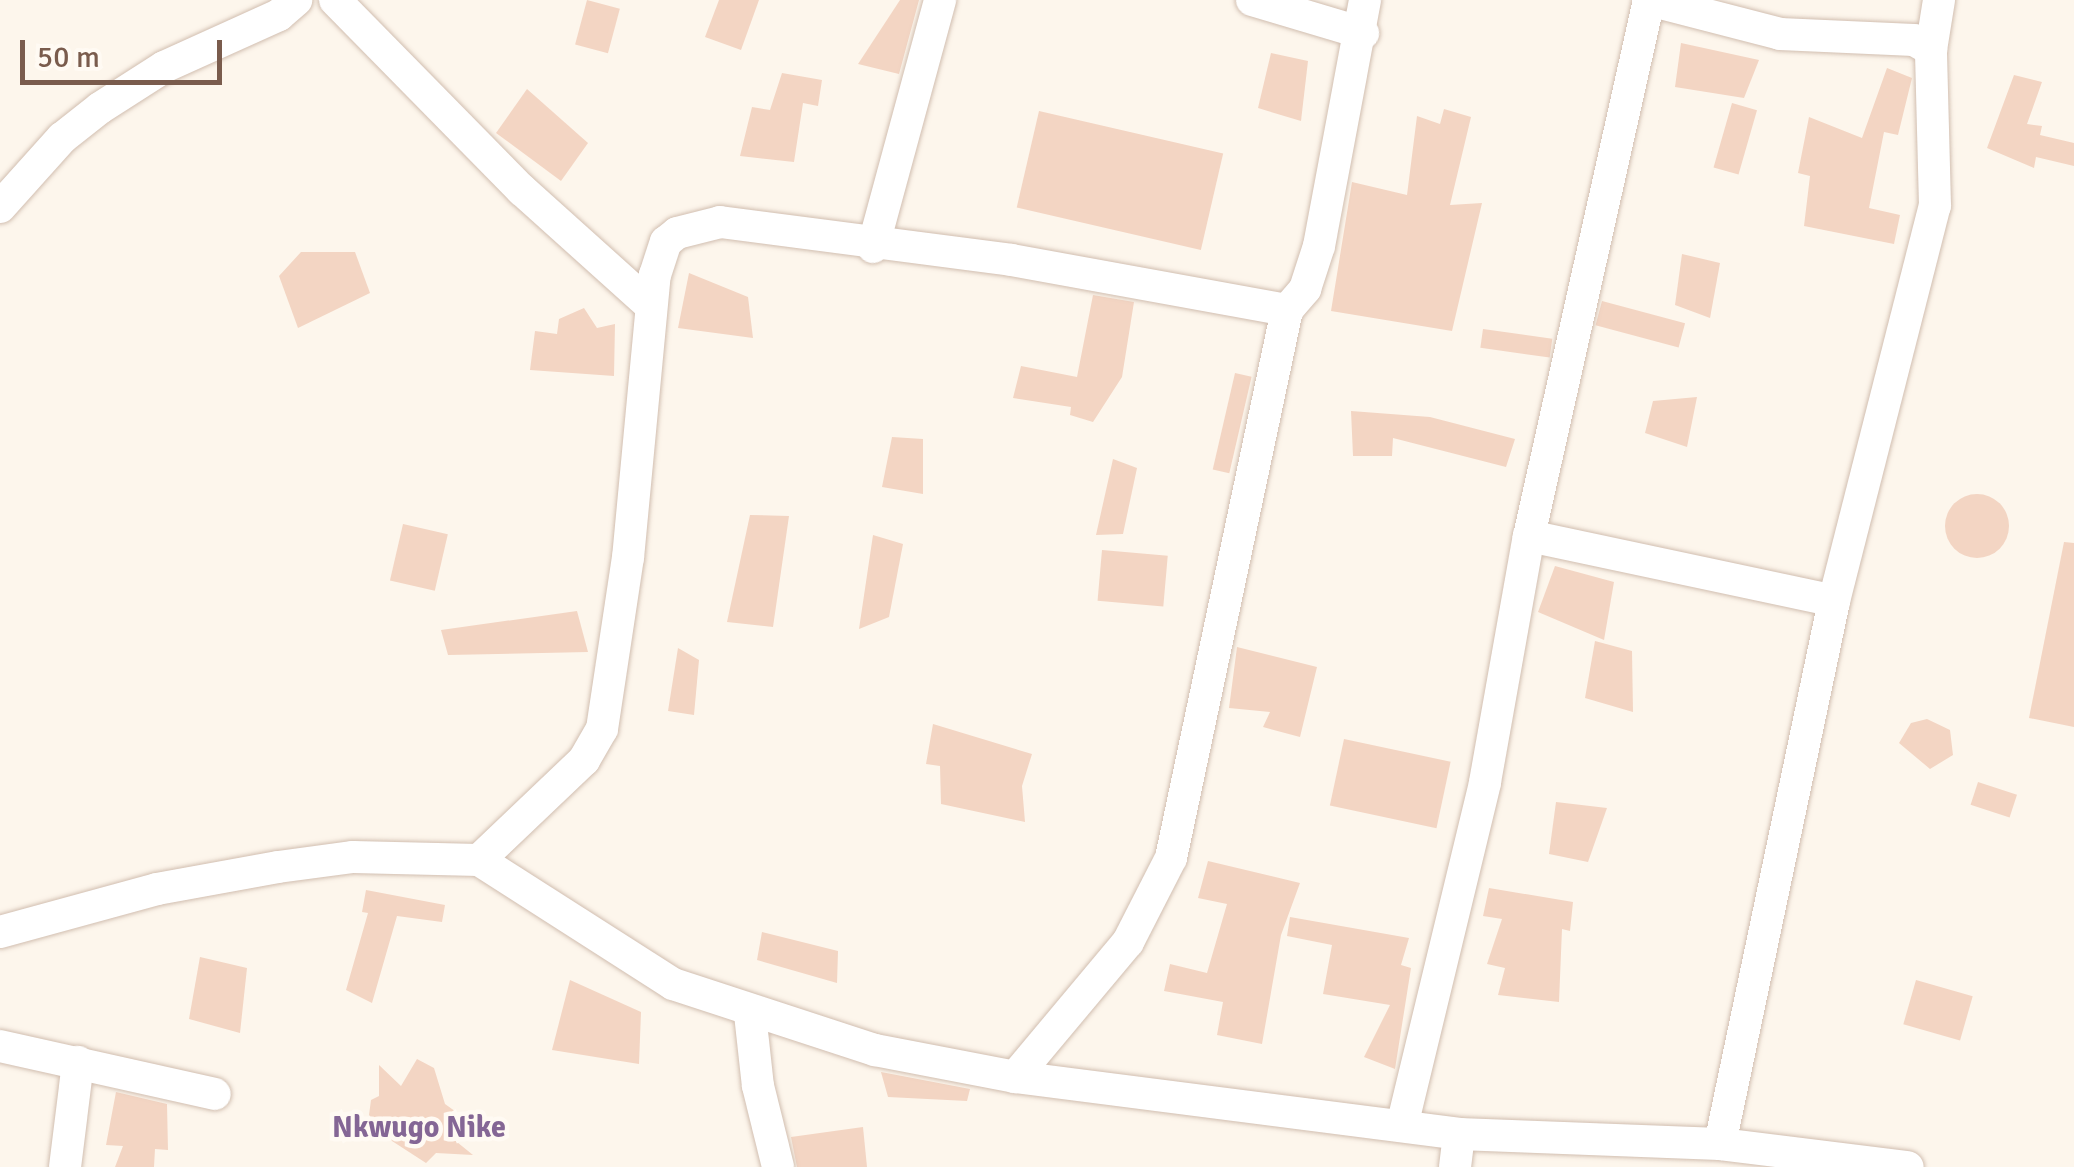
<!DOCTYPE html>
<style>
body{margin:0}
#map{position:relative;width:2074px;height:1167px;overflow:hidden;background:#fdf6ec;font-family:Signika,sans-serif}
div>[style]{position:absolute}
[style*='--x']{left:calc(var(--x)*1px);top:calc(var(--y)*1px);width:calc(var(--w)*1px);rotate:calc(var(--a)*1deg)}
.building>*{inset:0;background:#f3d5c3;transform-origin:0 0}
.round{border-radius:50%}
.roads{filter:drop-shadow(0 0 2px #d1beb0) drop-shadow(0 0 2px #d1beb0)}
.minor>*{height:32px;margin:-16px;padding:0 16px;transform-origin:16px;border-radius:16px;background:#fff}
span{translate:-50% -50%;white-space:nowrap;text-align:center;line-height:1.15;-webkit-text-stroke:9px #fffaf3;paint-order:stroke}
.neighbourhood-label{font-size:30px;color:#846695;font-weight:700}
.scale{position:absolute;left:20px;top:40px;width:202px;height:45px;box-sizing:border-box;border:5px solid #7a5c4d;border-top:0;padding-left:12px;font-size:30px;line-height:35px;white-space:nowrap;color:#7a5c4d;-webkit-text-stroke:8px #fffaf3;paint-order:stroke}
</style>
<div id="map">
<div class="building">
<i style="left:587px;top:0;width:34px;height:46px;rotate:15deg"></i>
<i style="clip-path:polygon(719px 0,759px 0,741px 50px,705px 37px)"></i>
<i style="clip-path:polygon(900px 0,919px 0,899px 74px,858px 64px)"></i>
<i style="clip-path:polygon(1681px 43px,1759px 60px,1744px 98px,1675px 87px)"></i>
<i style="clip-path:polygon(1271px 53px,1308px 61px,1301px 121px,1258px 108px)"></i>
<i style="clip-path:polygon(1887px 68px,1912px 78px,1898px 135px,1884px 132px,1869px 208px,1900px 215px,1894px 244px,1804px 226px,1810px 176px,1798px 173px,1809px 117px,1862px 138px)"></i>
<i style="clip-path:polygon(782px 73px,822px 80px,818px 106px,803px 103px,794px 162px,740px 156px,752px 107px,770px 110px)"></i>
<i style="clip-path:polygon(2014px 75px,2042px 82px,2027px 124px,2042px 126px,2040px 135px,2074px 143px,2074px 166px,2036px 157px,2034px 168px,1987px 148px)"></i>
<i style="clip-path:polygon(527px 89px,588px 143px,561px 181px,496px 133px)"></i>
<i style="left:1732px;top:103px;width:26px;height:67px;rotate:16deg"></i>
<i style="clip-path:polygon(1444px 109px,1471px 117px,1450px 205px,1482px 203px,1452px 331px,1331px 311px,1352px 182px,1407px 195px,1417px 116px,1440px 124px)"></i>
<i style="left:1039px;top:111px;width:189px;height:99px;rotate:13deg"></i>
<i style="clip-path:polygon(301px 252px,355px 252px,370px 293px,298px 328px,279px 276px)"></i>
<i style="clip-path:polygon(1682px 254px,1720px 263px,1710px 318px,1675px 305px)"></i>
<i style="clip-path:polygon(689px 273px,748px 297px,753px 338px,678px 328px)"></i>
<i style="clip-path:polygon(1093px 295px,1134px 302px,1122px 377px,1093px 422px,1070px 415px,1071px 407px,1013px 398px,1021px 366px,1077px 377px)"></i>
<i style="left:1602px;top:301px;width:86px;height:25px;rotate:15deg"></i>
<i style="clip-path:polygon(584px 308px,597px 328px,615px 324px,614px 376px,530px 370px,535px 331px,557px 334px,559px 319px)"></i>
<i style="left:1483px;top:329px;width:70px;height:19px;rotate:8deg"></i>
<i style="left:1235px;top:373px;width:17px;height:99px;rotate:13deg"></i>
<i style="clip-path:polygon(1697px 397px,1687px 447px,1645px 433px,1653px 401px)"></i>
<i style="clip-path:polygon(1351px 411px,1430px 417px,1515px 439px,1506px 467px,1393px 438px,1392px 456px,1353px 456px)"></i>
<i style="clip-path:polygon(892px 437px,923px 439px,923px 494px,882px 487px)"></i>
<i style="clip-path:polygon(1113px 459px,1137px 468px,1123px 534px,1096px 535px)"></i>
<i class="round" style="left:1945px;top:494px;width:64px;height:64px"></i>
<i style="clip-path:polygon(750px 515px,789px 516px,773px 627px,727px 622px)"></i>
<i style="left:403px;top:524px;width:46px;height:58px;rotate:13deg"></i>
<i style="clip-path:polygon(873px 535px,903px 544px,889px 617px,859px 629px)"></i>
<i style="clip-path:polygon(2064px 542px,2074px 543px,2074px 727px,2029px 718px)"></i>
<i style="left:1102px;top:550px;width:66px;height:51px;rotate:5deg"></i>
<i style="clip-path:polygon(1555px 566px,1614px 582px,1604px 640px,1538px 612px)"></i>
<i style="clip-path:polygon(577px 611px,588px 652px,448px 655px,441px 630px)"></i>
<i style="clip-path:polygon(1595px 641px,1632px 651px,1633px 712px,1585px 698px)"></i>
<i style="clip-path:polygon(1237px 647px,1317px 667px,1300px 737px,1263px 727px,1270px 712px,1229px 708px)"></i>
<i style="clip-path:polygon(678px 648px,699px 660px,694px 715px,668px 711px)"></i>
<i style="clip-path:polygon(1927px 719px,1950px 730px,1953px 755px,1930px 769px,1899px 743px,1911px 723px)"></i>
<i style="clip-path:polygon(933px 724px,1032px 754px,1022px 786px,1025px 822px,941px 804px,940px 766px,926px 764px)"></i>
<i style="left:1344px;top:739px;width:109px;height:68px;rotate:12deg"></i>
<i style="left:1978px;top:782px;width:41px;height:24px;rotate:18deg"></i>
<i style="clip-path:polygon(1556px 802px,1607px 808px,1588px 862px,1549px 854px)"></i>
<i style="clip-path:polygon(1208px 861px,1300px 883px,1281px 935px,1262px 1044px,1217px 1035px,1223px 1002px,1164px 991px,1170px 964px,1207px 973px,1227px 904px,1198px 898px)"></i>
<i style="clip-path:polygon(1489px 888px,1573px 902px,1570px 931px,1562px 929px,1559px 1002px,1498px 995px,1505px 968px,1487px 964px,1502px 919px,1483px 916px)"></i>
<i style="clip-path:polygon(366px 890px,445px 905px,442px 922px,397px 916px,372px 1003px,346px 990px,368px 913px,362px 912px)"></i>
<i style="clip-path:polygon(1290px 917px,1409px 938px,1401px 965px,1411px 968px,1395px 1069px,1364px 1057px,1390px 1005px,1323px 994px,1332px 945px,1287px 936px)"></i>
<i style="clip-path:polygon(762px 932px,838px 951px,837px 983px,757px 960px)"></i>
<i style="clip-path:polygon(200px 957px,247px 968px,240px 1033px,189px 1019px)"></i>
<i style="clip-path:polygon(570px 980px,641px 1012px,639px 1064px,552px 1050px)"></i>
<i style="left:1916px;top:980px;width:59px;height:46px;rotate:16deg"></i>
<i style="clip-path:polygon(417px 1059px,434px 1068px,445px 1104px,459px 1114px,452px 1138px,473px 1155px,436px 1153px,426px 1163px,392px 1141px,369px 1115px,371px 1100px,379px 1096px,379px 1065px,401px 1086px)"></i>
<i style="clip-path:polygon(881px 1072px,970px 1089px,967px 1101px,888px 1097px)"></i>
<i style="clip-path:polygon(116px 1092px,167px 1104px,168px 1150px,155px 1149px,154px 1167px,115px 1167px,123px 1146px,106px 1145px)"></i>
<i style="clip-path:polygon(863px 1127px,867px 1167px,797px 1167px,791px 1137px)"></i>
</div>
<div class="roads">
<div class="minor">
<i style="--x:335;--y:0;--w:267;--a:45.5"></i>
<i style="--x:522;--y:190;--w:173;--a:42"></i>
<i style="--x:1252;--y:0;--w:116;--a:16.6"></i>
<i style="--x:1649;--y:0;--w:135;--a:14.5"></i>
<i style="--x:1780;--y:34;--w:134;--a:2.6"></i>
<i style="--x:1914;--y:40;--w:20;--a:30"></i>
<i style="--x:0;--y:207;--w:93;--a:-48.1"></i>
<i style="--x:62;--y:138;--w:48;--a:-38.3"></i>
<i style="--x:100;--y:108;--w:76;--a:-32.6"></i>
<i style="--x:164;--y:67;--w:126;--a:-24.3"></i>
<i style="--x:279;--y:15;--w:23;--a:-41"></i>
<i style="--x:873;--y:247;--w:256;--a:-74.8"></i>
<i style="--x:1529;--y:536;--w:312;--a:12"></i>
<i style="--x:479;--y:860;--w:145;--a:-43.6"></i>
<i style="--x:584;--y:760;--w:36;--a:-60"></i>
<i style="--x:602;--y:729;--w:173;--a:-81.4"></i>
<i style="--x:628;--y:558;--w:284;--a:-84.6"></i>
<i style="--x:655;--y:275;--w:35;--a:-72"></i>
<i style="--x:666;--y:242;--w:14;--a:-39"></i>
<i style="--x:677;--y:233;--w:44;--a:-14.3"></i>
<i style="--x:720;--y:222;--w:294;--a:7.4"></i>
<i style="--x:1012;--y:260;--w:280;--a:10.3"></i>
<i style="--x:0;--y:932;--w:163;--a:-15.3"></i>
<i style="--x:157;--y:889;--w:123;--a:-10.3"></i>
<i style="--x:278;--y:867;--w:76;--a:-7.6"></i>
<i style="--x:353;--y:857;--w:126;--a:1.4"></i>
<i style="--x:479;--y:860;--w:230;--a:32.6"></i>
<i style="--x:673;--y:984;--w:213;--a:18.1"></i>
<i style="--x:875;--y:1050;--w:143;--a:10.9"></i>
<i style="--x:1015;--y:1077;--w:448;--a:7.3"></i>
<i style="--x:1459;--y:1134;--w:261;--a:2.2"></i>
<i style="--x:1720;--y:1144;--w:189;--a:7"></i>
<i style="--x:750;--y:1014;--w:72;--a:83.7"></i>
<i style="--x:758;--y:1086;--w:83;--a:76.1"></i>
<i style="--x:0;--y:1046;--w:220;--a:12.6"></i>
<i style="--x:1015;--y:1077;--w:176;--a:-50.1"></i>
<i style="--x:1128;--y:942;--w:94;--a:-62.9"></i>
<i style="--x:1171;--y:858;--w:560;--a:-78.05"></i>
<i style="--x:1287;--y:310;--w:28;--a:-49"></i>
<i style="--x:1305;--y:289;--w:45;--a:-72"></i>
<i style="--x:1319;--y:246;--w:250;--a:-79.4"></i>
<i style="--x:1402;--y:1126;--w:354;--a:-76.4"></i>
<i style="--x:1485;--y:782;--w:250;--a:-79.9"></i>
<i style="--x:1529;--y:536;--w:549;--a:-77.38"></i>
<i style="--x:1720;--y:1144;--w:555;--a:-78.14"></i>
<i style="--x:1834;--y:601;--w:408;--a:-75.7"></i>
<i style="--x:1935;--y:206;--w:156;--a:-91.5"></i>
<i style="--x:1931;--y:50;--w:51;--a:-80.9"></i>
<i style="--x:65;--y:1167;--w:106;--a:-82.9"></i>
<i style="--x:1455;--y:1167;--w:33;--a:-83"></i>
</div>
</div>
<div class="neighbourhood-label">
<span style="left:419px;top:1128px">Nkwugo Nike</span>
</div>
<div class="scale">50 m</div>
</div>
